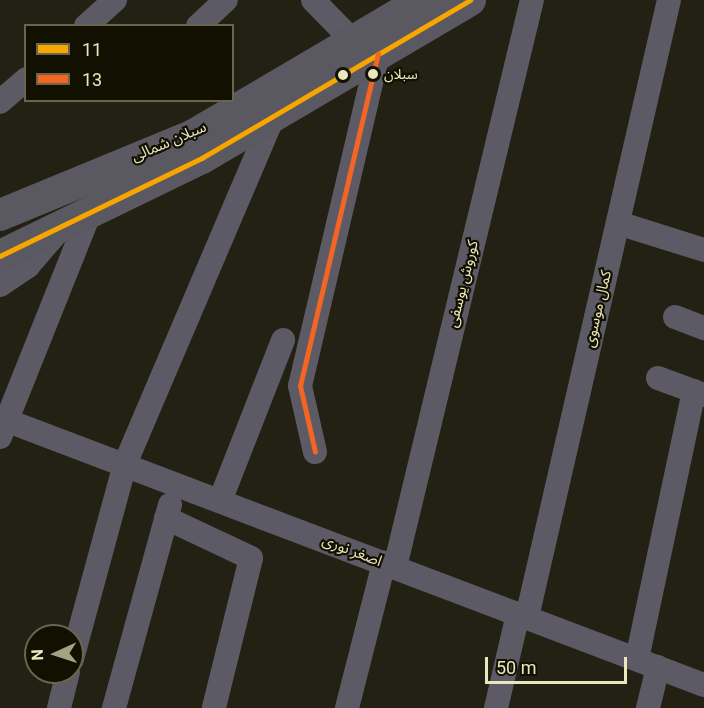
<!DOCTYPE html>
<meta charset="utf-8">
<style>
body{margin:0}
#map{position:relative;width:704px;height:708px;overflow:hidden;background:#232113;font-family:Roboto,"Noto Sans Arabic",sans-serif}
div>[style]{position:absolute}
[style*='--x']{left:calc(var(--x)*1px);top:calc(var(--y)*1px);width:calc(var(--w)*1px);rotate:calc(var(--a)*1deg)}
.minor>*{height:24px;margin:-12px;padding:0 12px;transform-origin:12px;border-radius:12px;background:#5b5a65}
.major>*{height:32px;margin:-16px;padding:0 16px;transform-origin:16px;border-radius:16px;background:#5a5860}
.bus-1>*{height:4.5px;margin:-2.25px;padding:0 2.25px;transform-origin:2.25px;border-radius:2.25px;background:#f7a600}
.bus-2>*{height:4.5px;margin:-2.25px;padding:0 2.25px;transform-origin:2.25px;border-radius:2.25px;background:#f26522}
.dots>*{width:16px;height:16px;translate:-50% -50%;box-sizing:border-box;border:3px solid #121000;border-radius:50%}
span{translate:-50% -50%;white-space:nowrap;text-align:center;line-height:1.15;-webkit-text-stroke:4.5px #121000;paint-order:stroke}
.bus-label{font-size:14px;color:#eae7bf}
.left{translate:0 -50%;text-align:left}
.street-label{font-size:15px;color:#eae7bf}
.legend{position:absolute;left:24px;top:24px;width:210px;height:78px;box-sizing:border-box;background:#121000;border:2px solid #68664c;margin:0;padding:8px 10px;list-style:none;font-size:18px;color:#eae7bf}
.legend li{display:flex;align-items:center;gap:12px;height:30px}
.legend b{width:30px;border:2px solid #68664c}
.north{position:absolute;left:24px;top:624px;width:60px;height:60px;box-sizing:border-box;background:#121000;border:2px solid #68664c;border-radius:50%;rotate:267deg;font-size:16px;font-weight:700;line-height:24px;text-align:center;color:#eae7bf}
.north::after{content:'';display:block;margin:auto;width:21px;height:27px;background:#a4a283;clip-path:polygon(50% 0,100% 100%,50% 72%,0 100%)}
.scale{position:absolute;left:485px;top:657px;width:142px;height:27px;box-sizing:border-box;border:3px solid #eae7bf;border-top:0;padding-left:8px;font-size:18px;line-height:21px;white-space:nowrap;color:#eae7bf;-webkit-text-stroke:4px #121000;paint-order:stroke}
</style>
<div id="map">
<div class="minor">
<i style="--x:313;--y:0;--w:57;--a:45.7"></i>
<i style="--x:86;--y:26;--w:39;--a:-42"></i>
<i style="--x:198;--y:26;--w:38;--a:-43"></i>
<i style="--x:0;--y:102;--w:35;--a:-41"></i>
<i style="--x:618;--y:223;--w:90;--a:17.4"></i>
<i style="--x:0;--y:285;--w:34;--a:-34"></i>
<i style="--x:28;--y:266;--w:48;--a:-49.3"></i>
<i style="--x:675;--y:317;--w:31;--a:21"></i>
<i style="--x:658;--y:378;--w:49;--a:20.3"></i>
<i style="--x:0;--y:418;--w:753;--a:20.77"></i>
<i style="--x:0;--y:437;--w:245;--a:-68.2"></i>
<i style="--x:315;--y:452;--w:68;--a:-102.8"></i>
<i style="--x:300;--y:386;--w:341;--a:-76.8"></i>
<i style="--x:220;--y:501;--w:173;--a:-68.6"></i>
<i style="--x:166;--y:518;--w:94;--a:25.2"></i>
<i style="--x:251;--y:558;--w:154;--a:103.9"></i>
<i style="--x:395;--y:567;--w:583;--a:-76.42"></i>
<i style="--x:527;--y:617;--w:633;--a:-77.04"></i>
<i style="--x:72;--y:659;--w:202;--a:-74.8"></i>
<i style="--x:125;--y:464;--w:379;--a:-66.9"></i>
<i style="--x:637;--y:659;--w:274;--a:-78"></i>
<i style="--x:59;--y:708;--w:37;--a:-76"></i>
<i style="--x:114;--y:708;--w:211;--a:-74.6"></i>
<i style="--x:347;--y:708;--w:150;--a:-75.7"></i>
<i style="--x:496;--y:708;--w:97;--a:-76.8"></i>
<i style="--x:648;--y:708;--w:42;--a:-76.3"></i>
</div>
<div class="major">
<i style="--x:0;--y:215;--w:208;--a:-22.4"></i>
<i style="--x:192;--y:136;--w:268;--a:-30.5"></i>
<i style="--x:0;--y:256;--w:225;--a:-25.9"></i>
<i style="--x:202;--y:158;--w:311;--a:-30.5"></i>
</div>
<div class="bus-1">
<i style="--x:0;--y:256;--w:225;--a:-25.9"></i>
<i style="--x:202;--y:158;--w:311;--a:-30.5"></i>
</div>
<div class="bus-2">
<i style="--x:315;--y:452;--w:68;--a:-102.8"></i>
<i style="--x:300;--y:386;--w:341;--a:-76.8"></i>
</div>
<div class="dots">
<i style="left:373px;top:74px;background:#eae7bf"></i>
<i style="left:343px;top:75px;background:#eae7bf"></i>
</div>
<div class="bus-label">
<span class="left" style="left:384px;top:74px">سبلان</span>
</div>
<div class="street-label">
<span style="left:169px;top:142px;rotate:-23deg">سبلان شمالی</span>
<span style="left:463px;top:284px;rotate:-76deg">کوروش یوسفی</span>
<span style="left:598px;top:309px;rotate:-77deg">کمال موسوی</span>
<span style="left:352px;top:551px;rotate:21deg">اصغر نوری</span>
</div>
<ul class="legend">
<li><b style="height:8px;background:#f7a600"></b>11</li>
<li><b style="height:8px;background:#f26522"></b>13</li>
</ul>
<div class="north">N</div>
<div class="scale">50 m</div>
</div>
